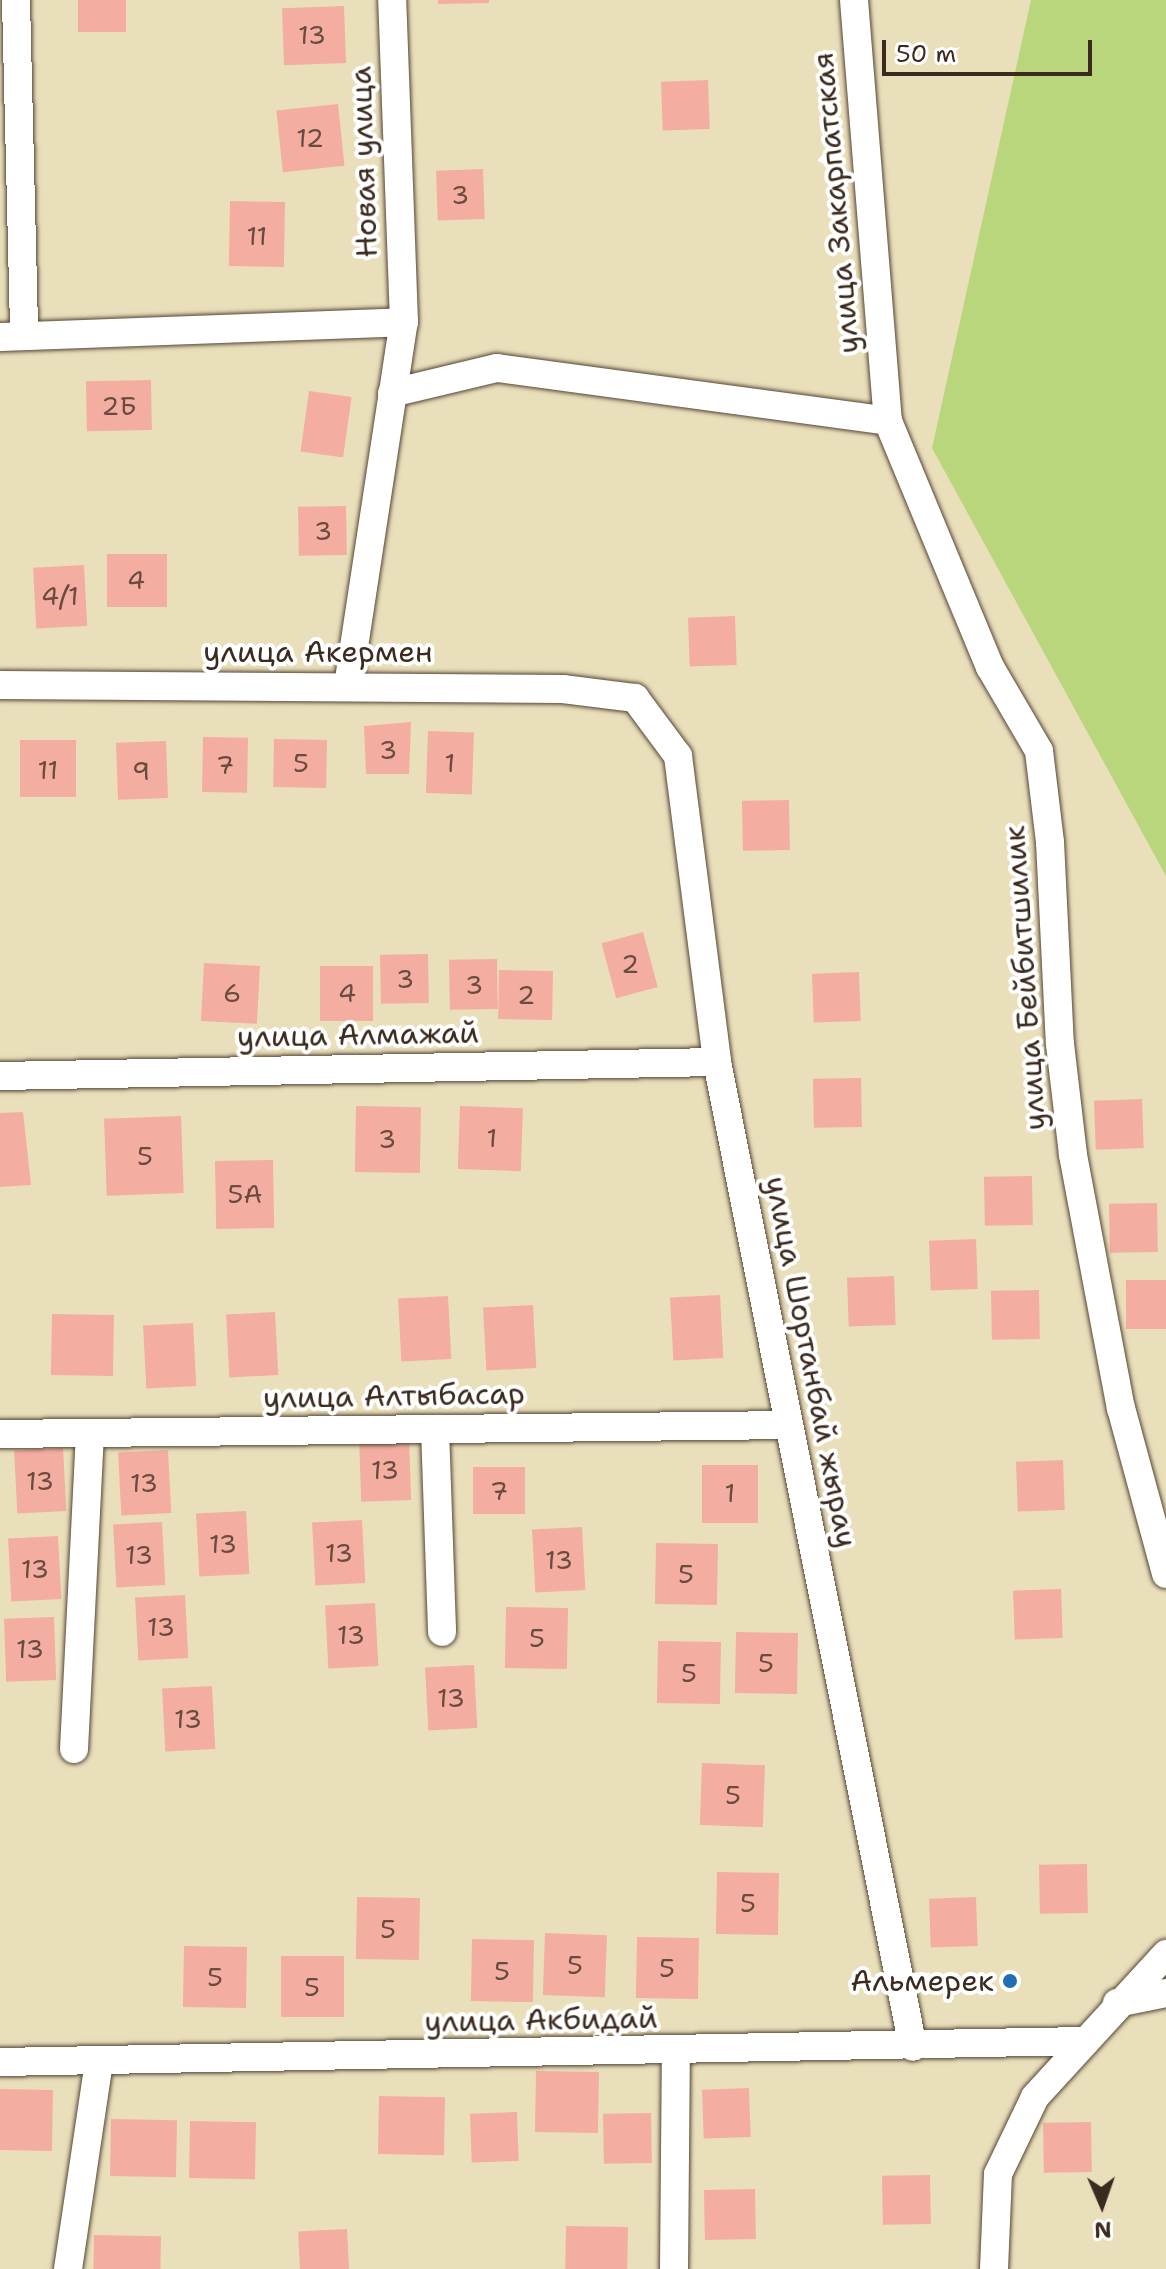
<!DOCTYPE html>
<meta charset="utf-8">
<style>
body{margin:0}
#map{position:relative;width:1166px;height:2269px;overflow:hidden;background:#eadfbb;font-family:"Shantell Sans",sans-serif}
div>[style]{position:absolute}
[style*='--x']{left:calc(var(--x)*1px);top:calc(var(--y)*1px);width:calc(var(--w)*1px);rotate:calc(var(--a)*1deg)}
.green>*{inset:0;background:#bad67c}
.building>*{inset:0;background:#f3aea1;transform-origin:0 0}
.roads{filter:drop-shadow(0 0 2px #554536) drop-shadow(0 0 2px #554536)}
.minor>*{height:28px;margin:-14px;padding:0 14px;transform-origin:14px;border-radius:14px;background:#fff}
.dots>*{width:22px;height:22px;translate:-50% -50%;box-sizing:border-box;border:4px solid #fff;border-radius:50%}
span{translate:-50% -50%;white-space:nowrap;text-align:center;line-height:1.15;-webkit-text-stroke:8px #fff;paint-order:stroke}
.number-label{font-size:26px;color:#694b3f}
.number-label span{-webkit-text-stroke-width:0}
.street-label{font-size:30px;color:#3b2a1e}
.poi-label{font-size:30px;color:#3b2a1e}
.right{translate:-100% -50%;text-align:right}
.north{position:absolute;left:1062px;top:2165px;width:80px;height:80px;-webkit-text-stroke:6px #fff;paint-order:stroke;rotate:178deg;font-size:22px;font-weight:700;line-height:32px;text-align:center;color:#3b2a1e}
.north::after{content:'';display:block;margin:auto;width:28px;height:36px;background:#3b2a1e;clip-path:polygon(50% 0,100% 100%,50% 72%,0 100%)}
.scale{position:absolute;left:882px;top:40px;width:210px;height:36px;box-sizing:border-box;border:4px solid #3b2a1e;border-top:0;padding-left:10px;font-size:24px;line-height:28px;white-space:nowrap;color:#3b2a1e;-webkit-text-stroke:6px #fff;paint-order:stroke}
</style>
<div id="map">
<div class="green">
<i style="clip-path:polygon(1031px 0,1166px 0,1166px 876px,932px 448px)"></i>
</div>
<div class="building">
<i style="left:78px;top:0;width:48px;height:32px"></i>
<i style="clip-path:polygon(438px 0,489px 0,489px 3px,438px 4px)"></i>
<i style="left:344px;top:6px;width:57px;height:62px;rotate:88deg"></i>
<i style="left:708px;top:80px;width:49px;height:47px;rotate:88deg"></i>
<i style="left:338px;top:104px;width:62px;height:62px;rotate:84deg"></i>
<i style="left:483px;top:169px;width:50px;height:47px;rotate:88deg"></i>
<i style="left:285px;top:202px;width:65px;height:55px;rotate:91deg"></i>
<i style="left:151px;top:380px;width:50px;height:65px;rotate:89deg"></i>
<i style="left:309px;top:391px;width:43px;height:61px;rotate:8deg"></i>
<i style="left:346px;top:506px;width:49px;height:48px;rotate:89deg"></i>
<i style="left:107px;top:554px;width:60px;height:53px"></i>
<i style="left:84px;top:565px;width:61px;height:51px;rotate:87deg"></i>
<i style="left:735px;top:616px;width:49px;height:47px;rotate:88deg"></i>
<i style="clip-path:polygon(411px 722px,409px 774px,366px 774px,364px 726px)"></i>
<i style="left:428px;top:731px;width:46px;height:62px;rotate:2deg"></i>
<i style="left:203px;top:737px;width:45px;height:55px;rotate:1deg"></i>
<i style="left:274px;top:739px;width:53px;height:48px;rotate:1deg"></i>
<i style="left:76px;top:740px;width:57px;height:56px;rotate:90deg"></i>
<i style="left:166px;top:741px;width:57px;height:50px;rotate:88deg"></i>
<i style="left:789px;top:800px;width:50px;height:47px;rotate:89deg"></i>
<i style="left:643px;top:932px;width:57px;height:43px;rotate:75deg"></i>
<i style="left:428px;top:954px;width:49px;height:48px;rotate:89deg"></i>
<i style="left:497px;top:959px;width:50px;height:48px;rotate:89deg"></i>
<i style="left:204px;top:963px;width:56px;height:58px;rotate:3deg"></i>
<i style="left:320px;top:966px;width:53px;height:55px"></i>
<i style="left:499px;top:970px;width:54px;height:49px;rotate:1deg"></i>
<i style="left:859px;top:972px;width:49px;height:47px;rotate:88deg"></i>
<i style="left:861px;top:1078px;width:49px;height:48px;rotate:89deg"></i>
<i style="left:1142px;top:1099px;width:49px;height:48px;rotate:88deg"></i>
<i style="left:356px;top:1106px;width:65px;height:66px;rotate:1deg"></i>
<i style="left:460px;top:1106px;width:63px;height:63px;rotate:2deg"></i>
<i style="clip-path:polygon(23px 1112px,31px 1185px,0 1187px,0 1113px)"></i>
<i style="left:181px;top:1116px;width:77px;height:77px;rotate:88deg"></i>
<i style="left:273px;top:1160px;width:68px;height:58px;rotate:89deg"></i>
<i style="left:1032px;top:1176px;width:49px;height:48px;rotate:89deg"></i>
<i style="left:1157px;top:1203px;width:49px;height:48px;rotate:89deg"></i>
<i style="left:976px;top:1239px;width:50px;height:47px;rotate:88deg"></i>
<i style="left:894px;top:1276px;width:49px;height:47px;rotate:88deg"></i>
<i style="left:1166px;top:1280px;width:49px;height:40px;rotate:90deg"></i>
<i style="left:1039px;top:1290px;width:49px;height:48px;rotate:89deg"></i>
<i style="left:720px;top:1295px;width:63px;height:50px;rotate:87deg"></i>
<i style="left:448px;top:1296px;width:63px;height:50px;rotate:87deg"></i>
<i style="left:533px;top:1305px;width:63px;height:50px;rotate:87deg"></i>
<i style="left:275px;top:1312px;width:63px;height:49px;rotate:87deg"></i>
<i style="left:52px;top:1314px;width:62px;height:61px;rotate:1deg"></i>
<i style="left:193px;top:1323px;width:63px;height:50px;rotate:87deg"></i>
<i style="left:409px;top:1437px;width:63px;height:50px;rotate:88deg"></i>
<i style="left:63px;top:1448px;width:63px;height:49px;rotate:87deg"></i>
<i style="left:168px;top:1450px;width:63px;height:50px;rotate:87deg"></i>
<i style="left:1063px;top:1460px;width:50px;height:47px;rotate:88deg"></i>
<i style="left:702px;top:1465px;width:56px;height:58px"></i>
<i style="left:473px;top:1467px;width:52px;height:47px"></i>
<i style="left:246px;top:1511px;width:63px;height:50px;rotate:87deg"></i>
<i style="left:362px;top:1520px;width:63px;height:50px;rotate:87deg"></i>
<i style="left:162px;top:1522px;width:63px;height:49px;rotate:87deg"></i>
<i style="left:582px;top:1527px;width:63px;height:50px;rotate:87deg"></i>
<i style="left:58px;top:1536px;width:63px;height:50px;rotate:87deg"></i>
<i style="left:656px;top:1543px;width:62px;height:61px;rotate:1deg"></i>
<i style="left:1061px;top:1589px;width:49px;height:48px;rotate:88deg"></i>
<i style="left:185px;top:1595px;width:63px;height:50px;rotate:87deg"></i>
<i style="left:375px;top:1603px;width:63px;height:50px;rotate:87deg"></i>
<i style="left:506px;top:1607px;width:62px;height:61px;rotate:1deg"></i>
<i style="left:54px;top:1617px;width:63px;height:50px;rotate:88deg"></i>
<i style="left:736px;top:1632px;width:62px;height:61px;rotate:1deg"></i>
<i style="left:658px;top:1641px;width:63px;height:62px;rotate:1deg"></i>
<i style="left:474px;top:1665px;width:63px;height:49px;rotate:87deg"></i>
<i style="left:212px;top:1686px;width:63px;height:50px;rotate:87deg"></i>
<i style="left:702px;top:1763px;width:63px;height:62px;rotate:2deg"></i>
<i style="left:1087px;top:1864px;width:49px;height:48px;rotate:89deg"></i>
<i style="left:717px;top:1872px;width:62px;height:62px;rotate:1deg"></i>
<i style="left:357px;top:1897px;width:63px;height:62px;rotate:1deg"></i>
<i style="left:976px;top:1897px;width:49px;height:47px;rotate:88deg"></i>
<i style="left:545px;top:1933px;width:62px;height:62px;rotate:2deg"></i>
<i style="left:637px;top:1937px;width:62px;height:61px;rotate:1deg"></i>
<i style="left:472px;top:1939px;width:62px;height:62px;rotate:1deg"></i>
<i style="left:184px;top:1946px;width:63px;height:61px;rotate:1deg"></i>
<i style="left:281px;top:1956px;width:63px;height:61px"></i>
<i style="left:536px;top:2071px;width:63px;height:61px;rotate:1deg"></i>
<i style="left:749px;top:2088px;width:49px;height:47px;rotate:88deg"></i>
<i style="left:0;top:2089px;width:53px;height:61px;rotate:1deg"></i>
<i style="left:379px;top:2096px;width:66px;height:58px;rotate:1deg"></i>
<i style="left:517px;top:2112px;width:49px;height:47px;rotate:88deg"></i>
<i style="left:651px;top:2113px;width:50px;height:48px;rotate:89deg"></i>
<i style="left:111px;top:2119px;width:66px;height:57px;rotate:1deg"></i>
<i style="left:190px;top:2121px;width:66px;height:57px;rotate:1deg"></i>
<i style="left:1091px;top:2122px;width:50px;height:48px;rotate:89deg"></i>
<i style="left:930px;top:2175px;width:49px;height:48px;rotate:89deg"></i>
<i style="left:755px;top:2189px;width:50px;height:51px;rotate:89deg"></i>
<i style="left:566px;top:2226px;width:62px;height:43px;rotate:1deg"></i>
<i style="left:347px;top:2229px;width:40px;height:49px;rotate:87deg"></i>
<i style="left:94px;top:2235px;width:67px;height:34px;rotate:1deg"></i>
</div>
<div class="roads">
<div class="minor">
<i style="--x:16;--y:0;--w:336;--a:88.6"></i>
<i style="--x:854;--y:0;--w:422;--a:85.4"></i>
<i style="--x:888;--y:421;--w:266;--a:67.5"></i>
<i style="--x:990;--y:667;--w:97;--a:59.7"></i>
<i style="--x:1039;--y:751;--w:92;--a:83.1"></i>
<i style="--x:1050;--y:842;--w:202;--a:87.2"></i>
<i style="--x:1060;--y:1044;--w:112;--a:83.3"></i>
<i style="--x:1073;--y:1155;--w:258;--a:79.3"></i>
<i style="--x:1121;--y:1408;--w:172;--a:74.8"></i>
<i style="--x:0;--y:337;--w:404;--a:-2.1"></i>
<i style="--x:392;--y:393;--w:108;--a:-13.4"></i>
<i style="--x:497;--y:368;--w:395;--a:7.7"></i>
<i style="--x:0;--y:685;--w:563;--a:0.41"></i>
<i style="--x:563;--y:689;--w:73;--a:7.1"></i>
<i style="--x:635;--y:698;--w:72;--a:53.4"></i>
<i style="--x:678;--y:756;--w:308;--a:82.7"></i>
<i style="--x:717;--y:1062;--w:1004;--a:78.75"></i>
<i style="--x:348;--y:686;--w:368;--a:-81.3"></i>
<i style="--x:404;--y:322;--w:322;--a:-92.1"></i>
<i style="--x:0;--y:1076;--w:717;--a:-1.12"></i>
<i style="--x:435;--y:1429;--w:203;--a:88"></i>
<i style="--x:0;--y:1434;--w:788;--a:-0.65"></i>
<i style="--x:74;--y:1749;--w:316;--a:-87.1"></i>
<i style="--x:1117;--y:2003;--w:50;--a:-11.5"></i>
<i style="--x:0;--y:2062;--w:1083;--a:-1.11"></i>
<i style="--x:68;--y:2269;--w:209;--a:-81.5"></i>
<i style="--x:674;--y:2269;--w:217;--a:-89.5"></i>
<i style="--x:994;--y:2269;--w:95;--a:-87.6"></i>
<i style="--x:998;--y:2174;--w:85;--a:-64.3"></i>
<i style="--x:1035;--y:2097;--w:194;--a:-47.5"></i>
</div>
</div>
<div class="dots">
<i style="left:1010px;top:1981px;background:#1f6fb2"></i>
</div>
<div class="number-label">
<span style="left:312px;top:35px">13</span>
<span style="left:310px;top:138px">12</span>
<span style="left:460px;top:195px">3</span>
<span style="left:257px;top:236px">11</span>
<span style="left:119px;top:406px">2Б</span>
<span style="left:323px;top:531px">3</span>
<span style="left:136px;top:580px">4</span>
<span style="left:60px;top:596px">4/1</span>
<span style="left:388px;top:750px">3</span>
<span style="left:301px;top:763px">5</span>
<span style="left:450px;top:763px">1</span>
<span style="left:225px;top:765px">7</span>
<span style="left:48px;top:770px">11</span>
<span style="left:141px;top:771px">9</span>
<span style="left:630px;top:964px">2</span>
<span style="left:405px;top:979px">3</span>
<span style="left:474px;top:985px">3</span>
<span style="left:232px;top:993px">6</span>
<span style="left:347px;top:993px">4</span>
<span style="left:526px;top:995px">2</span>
<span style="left:492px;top:1138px">1</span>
<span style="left:387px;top:1139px">3</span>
<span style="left:145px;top:1156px">5</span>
<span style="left:245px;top:1194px">5А</span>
<span style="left:385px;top:1470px">13</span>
<span style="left:40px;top:1481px">13</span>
<span style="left:144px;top:1483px">13</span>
<span style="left:499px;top:1491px">7</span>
<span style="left:730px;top:1493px">1</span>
<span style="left:223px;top:1544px">13</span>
<span style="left:339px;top:1553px">13</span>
<span style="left:139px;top:1555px">13</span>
<span style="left:559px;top:1560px">13</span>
<span style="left:35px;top:1569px">13</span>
<span style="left:686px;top:1574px">5</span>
<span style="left:161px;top:1627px">13</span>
<span style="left:351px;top:1635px">13</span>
<span style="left:537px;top:1638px">5</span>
<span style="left:30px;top:1649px">13</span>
<span style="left:766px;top:1663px">5</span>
<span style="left:689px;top:1673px">5</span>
<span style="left:451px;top:1698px">13</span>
<span style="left:188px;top:1719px">13</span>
<span style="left:733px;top:1795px">5</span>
<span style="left:748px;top:1903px">5</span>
<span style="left:388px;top:1929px">5</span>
<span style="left:575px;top:1965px">5</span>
<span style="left:667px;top:1968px">5</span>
<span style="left:502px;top:1971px">5</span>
<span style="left:215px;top:1977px">5</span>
<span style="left:312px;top:1987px">5</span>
</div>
<div class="street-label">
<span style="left:364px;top:162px;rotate:-92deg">Новая улица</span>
<span style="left:836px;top:203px;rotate:-95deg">улица Закарпатская</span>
<span style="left:318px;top:652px">улица Акермен</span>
<span style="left:1025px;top:978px;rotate:-94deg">улица Бейбитшилик</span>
<span style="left:358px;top:1035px;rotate:-1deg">улица Алмажай</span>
<span style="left:811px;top:1362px;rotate:79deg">улица Шортанбай жырау</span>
<span style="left:394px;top:1396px;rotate:-1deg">улица Алтыбасар</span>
<span style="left:541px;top:2020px;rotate:-1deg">улица Акбидай</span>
</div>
<div class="poi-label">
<span class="right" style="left:994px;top:1981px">Альмерек</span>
</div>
<div class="north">N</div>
<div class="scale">50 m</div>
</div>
